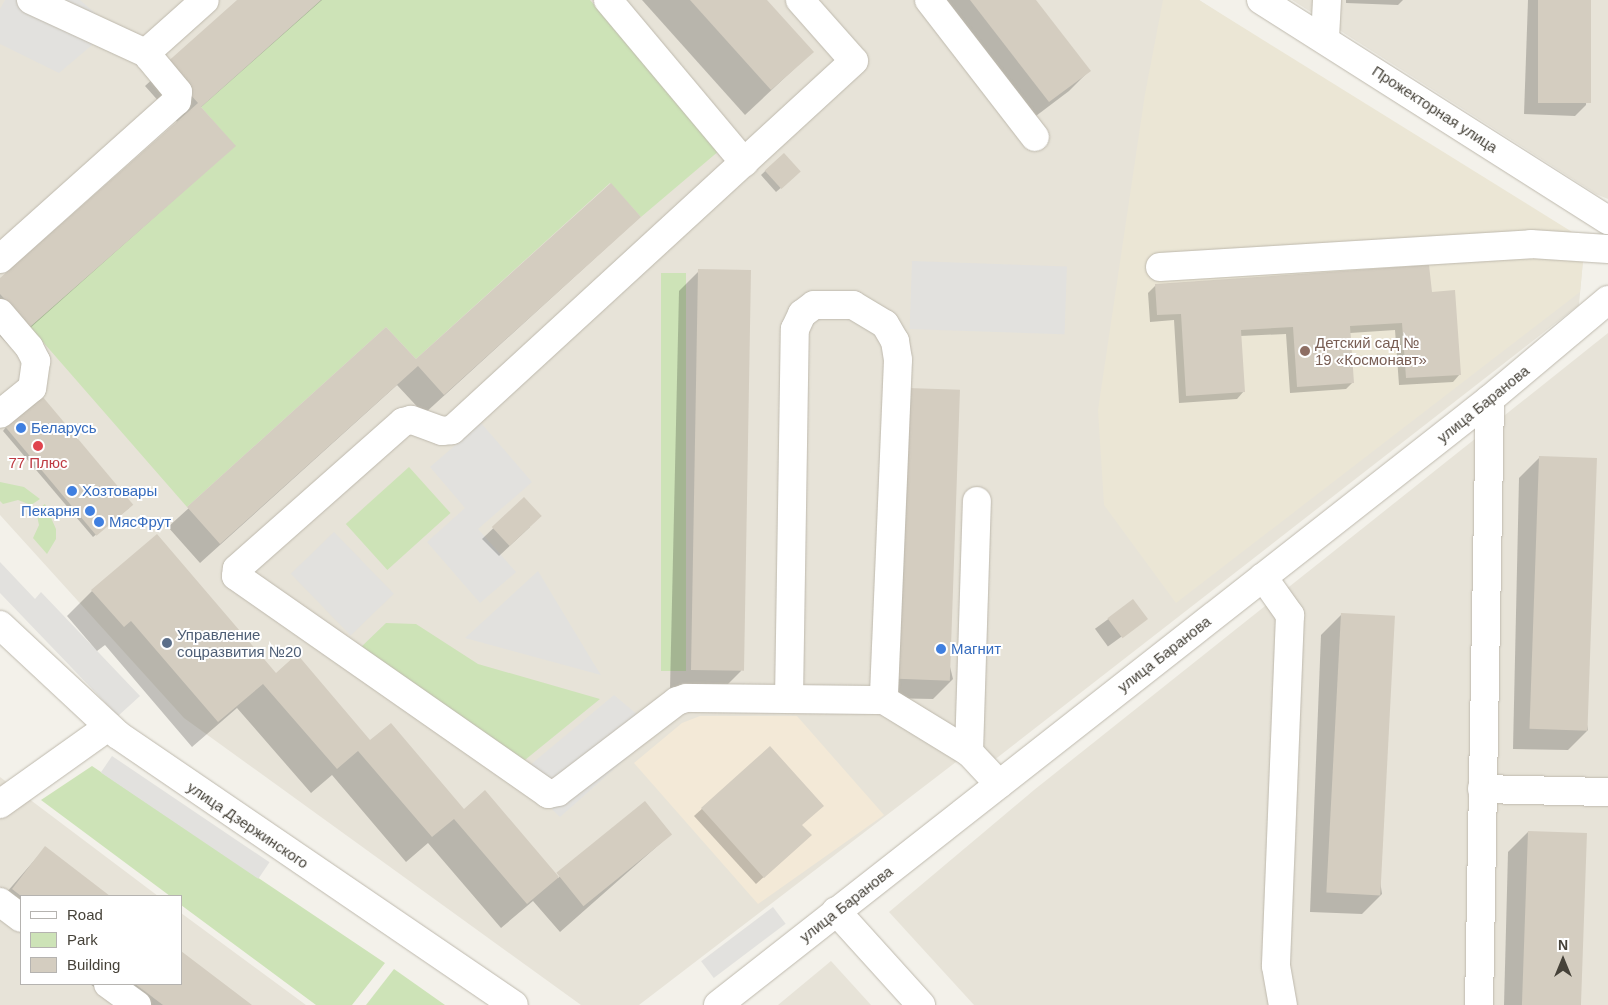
<!DOCTYPE html>
<meta charset="utf-8">
<style>
body{margin:0}
#map{position:relative;width:1608px;height:1005px;overflow:hidden;background:#f3f1ea;font-family:Helvetica,sans-serif}
div>[style]{position:absolute}
[style*='--x']{left:calc(var(--x)*1px);top:calc(var(--y)*1px);width:calc(var(--w)*1px);rotate:calc(var(--a)*1deg)}
.residential>*{inset:0;background:#e7e3d8}
.commercial>*{inset:0;background:#f3e9d7}
.education>*{inset:0;background:#ebe6d5}
.green>*{inset:0;background:#cde3b7;transform-origin:0 0}
.parking>*{inset:0;background:#e2e1de;transform-origin:0 0}
.shadow>*{inset:0;background:#0003;transform-origin:0 0}
.building>*{inset:0;background:#d4cdc0;transform-origin:0 0}
.roads{filter:drop-shadow(0 0 1px #beb9ad) drop-shadow(0 0 1px #beb9ad)}
.minor>*{height:28px;margin:-14px;padding:0 14px;transform-origin:14px;border-radius:14px;background:#fff}
.dots>*{width:14px;height:14px;translate:-50% -50%;box-sizing:border-box;border:2px solid #fff;border-radius:50%}
span{translate:-50% -50%;white-space:nowrap;text-align:center;line-height:1.15;-webkit-text-stroke:4px #fff;paint-order:stroke}
.street-label{font-size:15px;color:#464239}
.education-label{font-size:15px;color:#785e54}
.left{translate:0 -50%;text-align:left}
.shop-label{font-size:15px;color:#366cbe}
.right{translate:-100% -50%;text-align:right}
.health-label{font-size:15px;color:#be3a42}
.service-label{font-size:15px;color:#4e5e75}
.legend{position:absolute;left:20px;top:895px;width:162px;height:90px;box-sizing:border-box;background:#fff;border:1px solid #b5b3b0;margin:0;padding:6px 9px;list-style:none;font-size:15px;color:#464239}
.legend li{display:flex;align-items:center;gap:10px;height:25px}
.legend b{width:25px;border:1px solid #b5b3b0}
.north{position:absolute;left:1538px;top:935px;width:50px;height:50px;-webkit-text-stroke:4px #fff;paint-order:stroke;rotate:0deg;font-size:14px;font-weight:700;line-height:20px;text-align:center;color:#464239}
.north::after{content:'';display:block;margin:auto;width:18px;height:22px;background:#464239;clip-path:polygon(50% 0,100% 100%,50% 72%,0 100%)}
</style>
<div id="map">
<div class="residential">
<i style="clip-path:polygon(0 0,1199px 0,1584px 249px,1579px 305px,984px 768px,969px 752px,639px 1005px,581px 1005px,184px 718px,0 515px)"></i>
<i style="clip-path:polygon(1292px 0,1608px 0,1608px 199px,1596px 194px)"></i>
<i style="clip-path:polygon(1608px 333px,1608px 1005px,974px 1005px,889px 912px,1034px 790px)"></i>
<i style="clip-path:polygon(0 777px,158px 896px,21px 896px,21px 984px,181px 984px,181px 913px,306px 1005px,0 1005px)"></i>
<i style="clip-path:polygon(831px 961px,871px 1005px,778px 1005px)"></i>
</div>
<div class="commercial">
<i style="clip-path:polygon(700px 716px,797px 716px,884px 815px,758px 904px,634px 763px,682px 723px)"></i>
</div>
<div class="education">
<i style="clip-path:polygon(1163px 0,1199px 0,1585px 240px,1580px 292px,1176px 603px,1104px 505px,1098px 410px,1145px 94px)"></i>
</div>
<div class="green">
<i style="clip-path:polygon(321px 0,590px 0,720px 150px,641px 217px,610px 183px,416px 359px,386px 327px,187px 507px,29px 326px,235px 146px,201px 107px)"></i>
<i style="left:661px;top:273px;width:25px;height:398px"></i>
<i style="left:409px;top:467px;width:62px;height:85px;rotate:48deg"></i>
<i style="clip-path:polygon(0 482px,24px 487px,40px 499px,31px 505px,18px 500px,3px 504px,0 501px)"></i>
<i style="clip-path:polygon(45px 504px,56px 529px,56px 539px,47px 554px,33px 538px,39px 525px,36px 511px)"></i>
<i style="clip-path:polygon(386px 623px,416px 624px,478px 664px,600px 699px,520px 764px,360px 648px)"></i>
<i style="clip-path:polygon(92px 766px,385px 963px,352px 1005px,316px 1005px,181px 905px,181px 896px,170px 896px,41px 800px)"></i>
<i style="clip-path:polygon(394px 969px,445px 1005px,366px 1005px)"></i>
</div>
<div class="parking">
<i style="clip-path:polygon(5px 0,80px 0,112px 28px,59px 73px,0 44px,0 9px)"></i>
<i style="left:912px;top:261px;width:155px;height:68px;rotate:2deg"></i>
<i style="clip-path:polygon(481px 423px,532px 482px,478px 529px,516px 572px,480px 603px,427px 542px,465px 508px,430px 467px)"></i>
<i style="left:334px;top:532px;width:86px;height:60px;rotate:46deg"></i>
<i style="clip-path:polygon(0 562px,35px 599px,41px 592px,140px 696px,118px 716px,0 593px)"></i>
<i style="clip-path:polygon(538px 571px,594px 664px,601px 675px,465px 638px)"></i>
<i style="clip-path:polygon(614px 695px,657px 731px,560px 817px,517px 776px)"></i>
<i style="left:112px;top:756px;width:190px;height:20px;rotate:34deg"></i>
<i style="left:773px;top:907px;width:21px;height:90px;rotate:53deg"></i>
</div>
<div class="shadow">
<i style="clip-path:polygon(239px 0,322px 0,200px 108px,234px 146px,10px 346px,0 336px,0 280px,178px 123px,145px 86px)"></i>
<i style="clip-path:polygon(642px 0,765px 0,812px 52px,745px 115px)"></i>
<i style="clip-path:polygon(935px 0,1035px 0,1089px 71px,1069px 91px,1028px 122px)"></i>
<i style="clip-path:polygon(1346px 0,1403px 0,1398px 5px,1346px 3px)"></i>
<i style="clip-path:polygon(1528px 0,1590px 0,1586px 105px,1575px 116px,1524px 114px)"></i>
<i style="clip-path:polygon(784px 154px,796px 175px,776px 192px,761px 175px)"></i>
<i style="clip-path:polygon(640px 217px,424px 414px,397px 385px,200px 563px,168px 527px,386px 329px,415px 361px)"></i>
<i style="clip-path:polygon(699px 271px,741px 671px,721px 691px,670px 690px,679px 291px)"></i>
<i style="clip-path:polygon(1156px 285px,1430px 294px,1460px 374px,1453px 382px,1399px 385px,1395px 330px,1350px 333px,1353px 382px,1346px 389px,1290px 393px,1286px 334px,1240px 336px,1244px 391px,1237px 399px,1179px 403px,1174px 320px,1150px 322px,1148px 293px)"></i>
<i style="clip-path:polygon(888px 410px,953px 679px,933px 699px,882px 698px)"></i>
<i style="clip-path:polygon(6px 427px,129px 508px,93px 537px,3px 431px)"></i>
<i style="clip-path:polygon(1539px 458px,1588px 730px,1568px 750px,1513px 749px,1519px 478px)"></i>
<i style="clip-path:polygon(524px 499px,530px 527px,499px 556px,482px 539px)"></i>
<i style="clip-path:polygon(92px 591px,276px 674px,464px 810px,485px 792px,558px 878px,645px 803px,671px 834px,560px 932px,533px 901px,501px 928px,428px 843px,406px 862px,332px 775px,311px 793px,237px 708px,192px 747px,105px 645px,97px 651px,67px 616px)"></i>
<i style="left:1133px;top:601px;width:22px;height:47px;rotate:54deg"></i>
<i style="clip-path:polygon(1341px 615px,1382px 894px,1362px 914px,1310px 912px,1321px 635px)"></i>
<i style="clip-path:polygon(770px 747px,801px 825px,803px 842px,756px 884px,694px 816px)"></i>
<i style="clip-path:polygon(1528px 832px,1581px 1005px,1504px 1005px,1508px 852px)"></i>
<i style="clip-path:polygon(45px 848px,108px 896px,21px 896px,21px 931px,0 900px)"></i>
<i style="clip-path:polygon(90px 984px,181px 984px,250px 1005px,118px 1005px)"></i>
</div>
<div class="building">
<i style="clip-path:polygon(237px 0,321px 0,201px 107px,236px 146px,30px 327px,0 294px,0 278px,198px 103px,164px 65px)"></i>
<i style="clip-path:polygon(690px 0,767px 0,814px 52px,771px 90px)"></i>
<i style="clip-path:polygon(970px 0,1036px 0,1091px 71px,1049px 102px)"></i>
<i style="left:1538px;top:0;width:53px;height:103px"></i>
<i style="left:784px;top:153px;width:25px;height:26px;rotate:48deg"></i>
<i style="clip-path:polygon(611px 183px,641px 217px,444px 395px,418px 366px,220px 544px,187px 507px,386px 327px,416px 359px)"></i>
<i style="clip-path:polygon(1429px 265px,1432px 292px,1455px 290px,1461px 375px,1406px 378px,1402px 323px,1350px 326px,1354px 383px,1297px 387px,1293px 327px,1241px 330px,1245px 392px,1186px 396px,1181px 314px,1157px 315px,1155px 284px)"></i>
<i style="left:698px;top:269px;width:53px;height:401px;rotate:1deg"></i>
<i style="left:908px;top:388px;width:52px;height:291px;rotate:2deg"></i>
<i style="left:42px;top:396px;width:142px;height:48px;rotate:50deg"></i>
<i style="left:1539px;top:456px;width:58px;height:273px;rotate:2deg"></i>
<i style="left:524px;top:497px;width:26px;height:44px;rotate:47deg"></i>
<i style="clip-path:polygon(157px 534px,276px 673px,297px 654px,370px 740px,391px 723px,464px 809px,485px 790px,559px 877px,527px 904px,454px 819px,432px 837px,358px 751px,337px 769px,263px 684px,218px 722px,131px 621px,124px 627px,91px 590px)"></i>
<i style="left:1133px;top:599px;width:25px;height:32px;rotate:53deg"></i>
<i style="left:1341px;top:613px;width:54px;height:280px;rotate:3deg"></i>
<i style="clip-path:polygon(770px 746px,824px 806px,802px 825px,812px 835px,764px 878px,701px 808px)"></i>
<i style="left:645px;top:801px;width:43px;height:114px;rotate:51deg"></i>
<i style="left:1528px;top:831px;width:59px;height:174px;rotate:2deg"></i>
<i style="clip-path:polygon(45px 846px,110px 896px,21px 896px,12px 889px)"></i>
<i style="clip-path:polygon(181px 951px,252px 1005px,163px 1005px,135px 984px,181px 984px)"></i>
</div>
<div class="roads">
<div class="minor">
<i style="--x:31;--y:0;--w:129;--a:24.8"></i>
<i style="--x:608;--y:0;--w:212;--a:50"></i>
<i style="--x:800;--y:0;--w:81;--a:48.5"></i>
<i style="--x:854;--y:61;--w:546;--a:137.45"></i>
<i style="--x:452;--y:430;--w:10;--a:174"></i>
<i style="--x:442;--y:431;--w:33;--a:-160"></i>
<i style="--x:411;--y:420;--w:8;--a:166"></i>
<i style="--x:403;--y:422;--w:222;--a:138.5"></i>
<i style="--x:237;--y:569;--w:7;--a:98"></i>
<i style="--x:236;--y:576;--w:381;--a:34.9"></i>
<i style="--x:548;--y:794;--w:10;--a:-11"></i>
<i style="--x:558;--y:792;--w:150;--a:-37.4"></i>
<i style="--x:677;--y:701;--w:9;--a:-18"></i>
<i style="--x:686;--y:698;--w:198;--a:0.6"></i>
<i style="--x:884;--y:700;--w:100;--a:31.5"></i>
<i style="--x:969;--y:752;--w:44;--a:46.8"></i>
<i style="--x:929;--y:0;--w:173;--a:52.3"></i>
<i style="--x:1261;--y:0;--w:411;--a:32.4"></i>
<i style="--x:1325;--y:38;--w:38;--a:-87"></i>
<i style="--x:0;--y:259;--w:237;--a:-41.8"></i>
<i style="--x:177;--y:101;--w:9;--a:-84"></i>
<i style="--x:178;--y:92;--w:45;--a:-129.6"></i>
<i style="--x:149;--y:57;--w:6;--a:-99"></i>
<i style="--x:148;--y:51;--w:76;--a:-41.8"></i>
<i style="--x:1160;--y:267;--w:372;--a:-3.5"></i>
<i style="--x:1531;--y:244;--w:77;--a:3.7"></i>
<i style="--x:0;--y:313;--w:45;--a:49.5"></i>
<i style="--x:29;--y:347;--w:16;--a:63"></i>
<i style="--x:36;--y:361;--w:27;--a:98"></i>
<i style="--x:32;--y:388;--w:41;--a:140.9"></i>
<i style="--x:1263;--y:577;--w:47;--a:54.6"></i>
<i style="--x:1290;--y:615;--w:351;--a:92.3"></i>
<i style="--x:1276;--y:966;--w:40;--a:80"></i>
<i style="--x:0;--y:625;--w:161;--a:43"></i>
<i style="--x:118;--y:735;--w:479;--a:34.3"></i>
<i style="--x:789;--y:699;--w:370;--a:-89.1"></i>
<i style="--x:795;--y:329;--w:17;--a:-65"></i>
<i style="--x:802;--y:314;--w:15;--a:-37"></i>
<i style="--x:814;--y:305;--w:39;--a:0"></i>
<i style="--x:853;--y:305;--w:37;--a:31"></i>
<i style="--x:885;--y:324;--w:20;--a:60"></i>
<i style="--x:895;--y:341;--w:19;--a:81"></i>
<i style="--x:898;--y:360;--w:340;--a:92.4"></i>
<i style="--x:969;--y:752;--w:251;--a:-88.2"></i>
<i style="--x:1482;--y:789;--w:126;--a:1.4"></i>
<i style="--x:0;--y:804;--w:133;--a:-35.5"></i>
<i style="--x:0;--y:902;--w:26;--a:37"></i>
<i style="--x:836;--y:911;--w:127;--a:47.9"></i>
<i style="--x:108;--y:984;--w:36;--a:36"></i>
<i style="--x:718;--y:1005;--w:981;--a:-38.13"></i>
<i style="--x:1490;--y:399;--w:154;--a:-40"></i>
<i style="--x:1479;--y:1005;--w:606;--a:-88.96"></i>
</div>
</div>
<div class="dots">
<i style="left:1305px;top:351px;background:#8d6e63"></i>
<i style="left:21px;top:428px;background:#3f7fe0"></i>
<i style="left:38px;top:446px;background:#e0444e"></i>
<i style="left:72px;top:491px;background:#3f7fe0"></i>
<i style="left:90px;top:511px;background:#3f7fe0"></i>
<i style="left:99px;top:522px;background:#3f7fe0"></i>
<i style="left:167px;top:643px;background:#5c6f8a"></i>
<i style="left:941px;top:649px;background:#3f7fe0"></i>
</div>
<div class="street-label">
<span style="left:1435px;top:109px;rotate:33deg">Прожекторная улица</span>
<span style="left:1483px;top:404px;rotate:-39deg">улица Баранова</span>
<span style="left:1164px;top:654px;rotate:-38deg">улица Баранова</span>
<span style="left:248px;top:825px;rotate:34deg">улица Дзержинского</span>
<span style="left:846px;top:904px;rotate:-38deg">улица Баранова</span>
</div>
<div class="education-label">
<span class="left" style="left:1315px;top:351px">Детский сад №<br>19 «Космонавт»</span>
</div>
<div class="shop-label">
<span class="left" style="left:31px;top:428px">Беларусь</span>
<span class="left" style="left:82px;top:491px">Хозтовары</span>
<span class="right" style="left:80px;top:511px">Пекарня</span>
<span class="left" style="left:109px;top:522px">МясФрут</span>
<span class="left" style="left:951px;top:649px">Магнит</span>
</div>
<div class="health-label">
<span style="left:38px;top:463px">77 Плюс</span>
</div>
<div class="service-label">
<span class="left" style="left:177px;top:643px">Управление<br>соцразвития №20</span>
</div>
<ul class="legend">
<li><b style="height:6px;background:#fff"></b>Road</li>
<li><b style="height:14px;background:#cde3b7"></b>Park</li>
<li><b style="height:14px;background:#d4cdc0"></b>Building</li>
</ul>
<div class="north">N</div>
</div>
